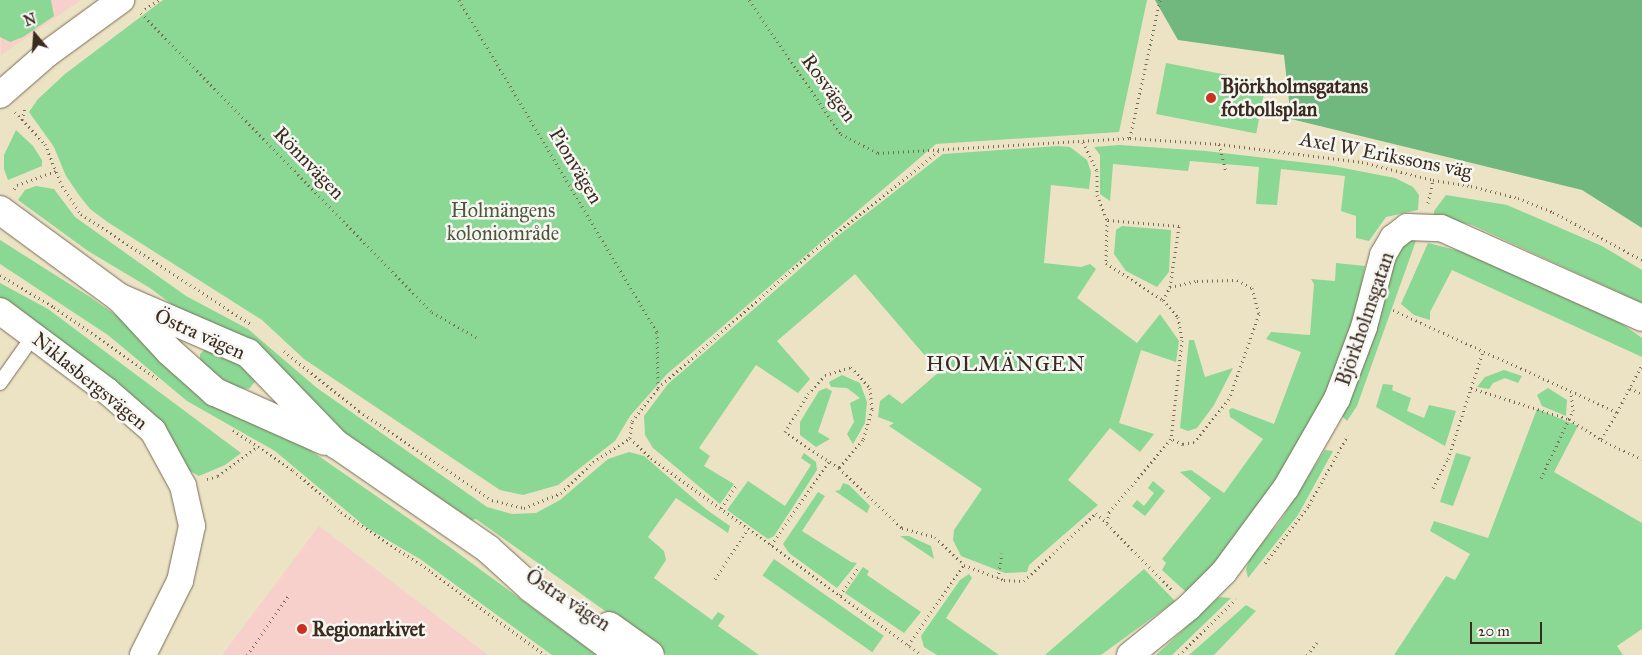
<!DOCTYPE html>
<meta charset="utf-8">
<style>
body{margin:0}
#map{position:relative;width:1642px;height:655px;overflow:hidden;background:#ece3c5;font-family:"IM FELL Great Primer",serif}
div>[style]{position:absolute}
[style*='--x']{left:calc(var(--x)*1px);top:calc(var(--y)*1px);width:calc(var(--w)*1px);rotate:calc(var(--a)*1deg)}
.built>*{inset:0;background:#f7d0cc}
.green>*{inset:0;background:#8bd794;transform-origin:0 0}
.forest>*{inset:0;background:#70b87e}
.path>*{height:3px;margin-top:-1.5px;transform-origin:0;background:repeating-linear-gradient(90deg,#796b58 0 1px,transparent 0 5px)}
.roads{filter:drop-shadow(0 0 1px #796b58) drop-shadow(0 0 1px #796b58)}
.service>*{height:14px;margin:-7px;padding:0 7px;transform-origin:7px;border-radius:7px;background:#fff}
.minor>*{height:26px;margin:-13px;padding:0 13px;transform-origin:13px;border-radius:13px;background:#fff}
.tertiary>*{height:28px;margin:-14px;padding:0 14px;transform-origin:14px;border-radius:14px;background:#fff}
.dots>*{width:14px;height:14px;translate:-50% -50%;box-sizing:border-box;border:2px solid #f6f6f2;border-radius:50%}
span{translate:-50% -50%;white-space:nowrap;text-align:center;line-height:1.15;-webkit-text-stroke:5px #f6f6f2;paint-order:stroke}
.poi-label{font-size:20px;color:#3b2a1e;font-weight:700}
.left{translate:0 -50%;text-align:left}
.street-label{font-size:20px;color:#3b2a1e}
.park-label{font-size:20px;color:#4f553c}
.neighbourhood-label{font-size:21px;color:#3b2a1e;letter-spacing:1px}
.north{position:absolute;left:10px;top:10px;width:50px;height:50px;-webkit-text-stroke:4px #f6f6f2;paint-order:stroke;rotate:342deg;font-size:14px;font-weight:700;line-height:20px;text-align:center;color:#3b2a1e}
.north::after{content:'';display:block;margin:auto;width:18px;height:22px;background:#3b2a1e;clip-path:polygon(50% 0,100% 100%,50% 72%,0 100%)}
.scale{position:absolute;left:1470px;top:622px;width:72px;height:22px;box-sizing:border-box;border:2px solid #3b2a1e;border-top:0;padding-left:6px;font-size:15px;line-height:18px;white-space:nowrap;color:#3b2a1e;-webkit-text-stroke:4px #f6f6f2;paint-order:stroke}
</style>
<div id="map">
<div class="built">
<i style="clip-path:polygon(0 0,81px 0,1px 55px)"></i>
<i style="clip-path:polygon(319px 526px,488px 655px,222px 655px)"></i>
</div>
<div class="green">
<i style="clip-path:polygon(0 0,51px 0,54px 16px,23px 37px,10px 42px,0 37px)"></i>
<i style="clip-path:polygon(163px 0,1147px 0,1119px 132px,936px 144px,667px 374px,630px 416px,615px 441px,558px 485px,523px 495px,500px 490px,304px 359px,262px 320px,109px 223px,90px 209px,79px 195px,66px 176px,54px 147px,29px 112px,38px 99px,65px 74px)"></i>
<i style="left:1166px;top:63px;width:102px;height:52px;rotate:11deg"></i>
<i style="clip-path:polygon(16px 130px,33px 146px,42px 160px,42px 166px,8px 180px,4px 169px,4px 155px)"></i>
<i style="clip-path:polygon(1119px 145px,1206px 151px,1333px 166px,1395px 178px,1413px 187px,1419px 195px,1418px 210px,1386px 217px,1369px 241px,1356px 238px,1356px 216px,1341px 211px,1345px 176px,1281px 169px,1277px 205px,1256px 204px,1259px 167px,1190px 161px,1188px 171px,1113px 164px,1110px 201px,1100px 194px,1100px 155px,1094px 147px)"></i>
<i style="clip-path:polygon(1058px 146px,1070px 147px,1087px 160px,1091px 172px,1089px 189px,1051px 185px,1044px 263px,1081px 267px,1090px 264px,1096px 269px,1077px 298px,1137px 343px,1160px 314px,1179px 341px,1176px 362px,1141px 350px,1119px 423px,1154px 434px,1140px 452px,1110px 428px,1068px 480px,1098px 505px,1029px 565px,1027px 572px,1005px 573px,961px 556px,953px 540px,954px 530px,982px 489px,889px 426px,894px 423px,878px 417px,880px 401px,889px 394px,902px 404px,939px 372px,855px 274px,777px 341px,810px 379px,798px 393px,756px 365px,699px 448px,710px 456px,704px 466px,734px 484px,720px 504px,653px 448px,645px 435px,644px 416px,668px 384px,834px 239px,943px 154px)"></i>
<i style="clip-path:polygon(36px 186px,54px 189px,75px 217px,186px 296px,248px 329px,317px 388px,487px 507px,512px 514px,536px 513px,560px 500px,608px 459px,629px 452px,644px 456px,707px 510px,730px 526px,728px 533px,676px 498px,648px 537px,664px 551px,666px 560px,654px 578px,712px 620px,718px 612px,725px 616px,718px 626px,759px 655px,667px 655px,476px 519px,472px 520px,345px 434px,150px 288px,88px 251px,18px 200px,25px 190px)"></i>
<i style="clip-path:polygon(1446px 195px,1507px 205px,1602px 246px,1642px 270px,1642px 303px,1472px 225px,1434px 216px,1434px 211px)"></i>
<i style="clip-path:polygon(1122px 226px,1171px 230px,1169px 272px,1157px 287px,1126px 271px,1114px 254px,1116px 230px)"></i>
<i style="clip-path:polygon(1417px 238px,1357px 406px,1347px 421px,1341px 415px,1396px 253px,1404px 244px)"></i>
<i style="clip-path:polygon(0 240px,90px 297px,451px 548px,597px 655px,552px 655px,420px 559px,367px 528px,275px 451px,187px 401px,108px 335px,0 264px)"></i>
<i style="clip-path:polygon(1428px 243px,1464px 252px,1621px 323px,1642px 338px,1642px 357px,1452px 270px,1430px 312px,1430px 320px,1414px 315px,1401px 304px)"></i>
<i style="clip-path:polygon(1336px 263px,1365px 266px,1352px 332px,1337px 367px,1308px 430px,1274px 488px,1213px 569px,1187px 593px,1162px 570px,1166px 563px,1162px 559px,1211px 498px,1180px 472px,1191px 470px,1224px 493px,1263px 439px,1230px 417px,1229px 410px,1232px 408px,1274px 424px,1301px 352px,1266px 339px,1271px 332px,1310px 335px,1314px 284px,1311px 279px,1335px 281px)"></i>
<i style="clip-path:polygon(0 283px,48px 309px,241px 453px,225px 465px,199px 476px,183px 467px,0 303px)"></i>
<i style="clip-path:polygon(1189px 340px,1194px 340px,1205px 377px,1233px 368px,1214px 405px,1197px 428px,1188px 431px,1180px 428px)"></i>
<i style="clip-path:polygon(208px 346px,228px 354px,257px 379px,249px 389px,233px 387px,200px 362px,200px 354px)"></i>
<i style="clip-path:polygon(1504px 370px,1522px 376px,1518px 383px,1505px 378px,1493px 383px,1489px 389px,1477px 387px,1485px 377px)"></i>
<i style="clip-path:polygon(842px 375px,860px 383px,867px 402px,865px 423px,853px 444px,847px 434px,854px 422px,850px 403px,860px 398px,847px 388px,831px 387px,829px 382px)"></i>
<i style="clip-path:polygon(1383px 384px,1393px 385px,1392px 390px,1411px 398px,1407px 411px,1424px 418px,1429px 405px,1456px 411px,1445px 446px,1376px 407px)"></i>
<i style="clip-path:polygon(826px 388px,832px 391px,818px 432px,830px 439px,816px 447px,800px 435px,800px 422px,819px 391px)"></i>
<i style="clip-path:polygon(1548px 388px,1567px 400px,1566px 416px,1542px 406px,1537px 395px)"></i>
<i style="clip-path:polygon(1537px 409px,1578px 426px,1554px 472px,1642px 523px,1642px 629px,1617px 646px,1623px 655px,1394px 655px,1446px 576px,1455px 580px,1470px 554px,1430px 531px,1434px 521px,1488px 538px)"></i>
<i style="clip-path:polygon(1325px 450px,1333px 451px,1298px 515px,1248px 578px,1246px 569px,1251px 556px,1279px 523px)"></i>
<i style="clip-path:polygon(804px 453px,816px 462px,817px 470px,774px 536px,768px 539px,727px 510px,748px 481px,785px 506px,811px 465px,801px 458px)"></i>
<i style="clip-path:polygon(1456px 453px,1471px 457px,1453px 506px,1440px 502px)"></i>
<i style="clip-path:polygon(1153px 481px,1165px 491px,1145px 516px,1132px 506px,1137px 500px,1144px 506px,1154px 493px,1148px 488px)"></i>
<i style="clip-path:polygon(843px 483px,849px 485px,870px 506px,867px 513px,835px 491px,840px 490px)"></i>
<i style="clip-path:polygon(818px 492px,825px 496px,802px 531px,851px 562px,857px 563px,837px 588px,789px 553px,783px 544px)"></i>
<i style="clip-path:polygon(900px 536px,909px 536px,931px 546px,934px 559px)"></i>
<i style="left:774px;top:559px;width:134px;height:20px;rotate:35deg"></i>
<i style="clip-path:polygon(863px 567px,869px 571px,867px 575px,921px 612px,904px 633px,845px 593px)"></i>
<i style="clip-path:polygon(1144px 569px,1175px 601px,1101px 655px,1045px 655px)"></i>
<i style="clip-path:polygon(969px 574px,972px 578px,946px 618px,999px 655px,937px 655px,924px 647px,921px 636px,960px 580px)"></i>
<i style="clip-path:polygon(1219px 597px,1231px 598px,1172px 655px,1156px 655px)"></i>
<i style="clip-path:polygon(1246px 605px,1256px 611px,1214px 655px,1189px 655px)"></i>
</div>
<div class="forest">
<i style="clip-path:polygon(1155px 0,1642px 0,1642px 228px,1582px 190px,1291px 119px,1284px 55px,1178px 40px)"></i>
</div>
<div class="path">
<i style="--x:459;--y:0;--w:387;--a:59.2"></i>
<i style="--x:657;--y:332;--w:56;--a:89"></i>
<i style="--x:749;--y:0;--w:163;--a:55.5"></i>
<i style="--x:841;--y:134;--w:42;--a:27.2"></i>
<i style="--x:878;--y:153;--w:252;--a:-3.4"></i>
<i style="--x:1160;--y:0;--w:141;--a:102.3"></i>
<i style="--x:1130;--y:138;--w:89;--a:3.9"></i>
<i style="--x:1219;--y:144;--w:144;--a:7.2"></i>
<i style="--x:1362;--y:162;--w:73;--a:14.2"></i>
<i style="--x:1433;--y:180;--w:38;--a:9"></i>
<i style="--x:1471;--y:186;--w:49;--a:14.3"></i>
<i style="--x:1518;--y:198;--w:38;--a:22"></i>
<i style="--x:1553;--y:212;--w:101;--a:28.3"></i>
<i style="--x:145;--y:9;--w:17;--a:-33"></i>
<i style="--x:141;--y:13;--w:417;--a:45.8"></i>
<i style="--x:432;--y:312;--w:51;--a:29.6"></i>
<i style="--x:15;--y:112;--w:44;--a:46.8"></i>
<i style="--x:45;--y:144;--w:45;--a:68"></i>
<i style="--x:62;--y:186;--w:34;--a:56"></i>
<i style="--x:81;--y:214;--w:204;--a:33"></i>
<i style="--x:22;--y:120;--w:13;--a:-77"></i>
<i style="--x:1083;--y:142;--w:32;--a:64"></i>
<i style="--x:1097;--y:171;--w:24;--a:90"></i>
<i style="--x:1097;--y:195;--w:27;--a:68"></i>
<i style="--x:1219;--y:144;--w:29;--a:76"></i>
<i style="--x:14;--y:189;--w:5;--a:-53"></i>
<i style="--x:17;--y:185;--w:41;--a:-19.7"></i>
<i style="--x:1428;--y:203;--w:24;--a:-78"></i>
<i style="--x:0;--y:275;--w:63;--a:30.7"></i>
<i style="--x:54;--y:307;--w:126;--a:34.7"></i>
<i style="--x:1170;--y:287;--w:28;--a:-13"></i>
<i style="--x:1197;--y:281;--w:40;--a:-1.4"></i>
<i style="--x:1237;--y:280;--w:17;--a:28"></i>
<i style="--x:1252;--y:288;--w:27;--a:75"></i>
<i style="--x:1259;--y:314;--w:90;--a:109.4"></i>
<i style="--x:1229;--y:399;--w:55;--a:129.1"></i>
<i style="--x:1194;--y:442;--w:11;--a:170"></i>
<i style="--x:1183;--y:444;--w:13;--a:-157"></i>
<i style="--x:1163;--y:300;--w:15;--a:-62"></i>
<i style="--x:1170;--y:287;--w:62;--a:-81.6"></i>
<i style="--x:1179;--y:226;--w:72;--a:-175.2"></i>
<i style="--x:1107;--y:220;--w:43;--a:91.3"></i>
<i style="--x:1106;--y:263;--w:68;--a:33"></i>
<i style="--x:1163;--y:300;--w:23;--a:49"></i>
<i style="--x:1178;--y:317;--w:23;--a:80"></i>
<i style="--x:1182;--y:340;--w:100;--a:96.3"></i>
<i style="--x:1171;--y:439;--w:96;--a:130.3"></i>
<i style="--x:1109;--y:512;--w:12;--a:99"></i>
<i style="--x:1107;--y:524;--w:93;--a:45.4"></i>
<i style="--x:1393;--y:310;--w:246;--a:24.5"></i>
<i style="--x:1617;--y:412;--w:32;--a:120"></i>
<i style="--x:1601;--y:440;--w:45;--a:24.9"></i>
<i style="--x:284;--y:351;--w:96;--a:38.7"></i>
<i style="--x:359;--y:411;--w:160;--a:33.8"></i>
<i style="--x:492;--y:500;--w:33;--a:14"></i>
<i style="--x:524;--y:508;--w:40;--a:-22"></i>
<i style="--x:561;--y:493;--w:45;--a:-44.1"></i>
<i style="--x:593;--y:462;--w:44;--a:-33"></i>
<i style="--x:630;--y:438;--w:29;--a:44"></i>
<i style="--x:651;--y:458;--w:335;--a:36"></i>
<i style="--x:1471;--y:388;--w:103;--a:17.6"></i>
<i style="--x:1569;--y:419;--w:38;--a:33"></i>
<i style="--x:1630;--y:388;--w:13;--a:27"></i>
<i style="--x:1617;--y:412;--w:53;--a:-62"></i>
<i style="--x:233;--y:430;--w:72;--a:33.7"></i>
<i style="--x:293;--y:470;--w:64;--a:41.2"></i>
<i style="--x:341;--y:512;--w:109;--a:33.4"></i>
<i style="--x:432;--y:572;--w:140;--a:36.3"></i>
<i style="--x:630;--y:438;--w:17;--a:-83"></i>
<i style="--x:632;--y:421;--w:42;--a:-51.8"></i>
<i style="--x:658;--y:388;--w:201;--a:-41.4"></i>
<i style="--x:809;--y:255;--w:168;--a:-38.7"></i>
<i style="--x:839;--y:468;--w:65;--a:-146.3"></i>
<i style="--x:785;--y:432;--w:44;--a:-58.8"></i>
<i style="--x:808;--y:394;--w:25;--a:-48"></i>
<i style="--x:825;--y:375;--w:27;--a:-17"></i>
<i style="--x:851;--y:367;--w:28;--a:48"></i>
<i style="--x:870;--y:388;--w:21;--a:85"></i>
<i style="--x:872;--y:409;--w:32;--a:106"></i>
<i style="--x:863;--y:440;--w:37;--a:131"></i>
<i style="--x:839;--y:468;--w:87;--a:43.6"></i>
<i style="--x:902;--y:528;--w:34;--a:15"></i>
<i style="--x:935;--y:537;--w:40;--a:44"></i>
<i style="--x:1541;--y:478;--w:74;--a:-64.5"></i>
<i style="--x:1573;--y:411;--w:19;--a:-96"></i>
<i style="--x:207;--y:479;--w:11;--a:-15"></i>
<i style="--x:218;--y:476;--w:49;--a:-36.6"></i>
<i style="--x:1433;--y:488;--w:33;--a:-63"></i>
<i style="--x:1448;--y:459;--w:114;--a:-72"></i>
<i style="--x:721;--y:508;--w:29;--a:-56"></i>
<i style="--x:771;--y:545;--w:101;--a:-55.1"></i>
<i style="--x:1265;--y:563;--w:73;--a:-52.8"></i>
<i style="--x:1309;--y:505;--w:80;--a:-60.9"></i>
<i style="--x:998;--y:578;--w:25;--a:-81"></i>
<i style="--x:715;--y:579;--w:60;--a:-56.6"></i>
<i style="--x:840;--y:595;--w:34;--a:-56"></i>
<i style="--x:908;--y:645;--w:98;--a:-55"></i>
<i style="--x:964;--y:565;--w:43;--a:20.6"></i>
<i style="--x:1004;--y:580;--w:20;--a:3"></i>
<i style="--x:1024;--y:581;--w:99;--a:-43.4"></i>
<i style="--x:1096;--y:513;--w:15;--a:42"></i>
<i style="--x:247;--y:655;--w:73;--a:-55"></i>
<i style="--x:1179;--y:655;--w:80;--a:-44.5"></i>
<i style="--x:1307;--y:655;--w:16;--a:-52"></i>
</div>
<div class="roads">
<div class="service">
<i style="--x:0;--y:383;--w:59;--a:-54.7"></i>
</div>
<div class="minor">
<i style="--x:0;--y:95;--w:62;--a:-41.1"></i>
<i style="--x:47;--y:54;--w:92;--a:-36.1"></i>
<i style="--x:0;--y:311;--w:134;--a:36.8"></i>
<i style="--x:107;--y:391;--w:61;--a:41"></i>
<i style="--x:153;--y:431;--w:63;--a:61.4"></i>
<i style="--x:183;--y:486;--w:41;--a:77.3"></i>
<i style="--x:192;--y:526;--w:56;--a:102.3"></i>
<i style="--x:180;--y:581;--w:83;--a:116.6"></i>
<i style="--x:1130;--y:655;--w:76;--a:-39.1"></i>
<i style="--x:1189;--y:607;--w:49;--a:-45"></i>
<i style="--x:1224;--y:572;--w:104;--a:-53.6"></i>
<i style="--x:1286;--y:488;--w:103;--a:-60.2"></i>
<i style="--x:1337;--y:399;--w:77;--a:-69.4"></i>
<i style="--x:1364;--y:327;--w:74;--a:-75.2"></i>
<i style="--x:1383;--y:255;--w:20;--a:-60"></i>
<i style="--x:1393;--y:238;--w:18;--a:-38"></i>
<i style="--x:1407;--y:227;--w:34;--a:2"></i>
<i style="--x:1441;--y:228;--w:220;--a:24.1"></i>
</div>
<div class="tertiary">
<i style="--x:0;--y:210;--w:149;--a:36.3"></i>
<i style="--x:120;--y:298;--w:72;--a:47.2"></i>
<i style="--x:169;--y:351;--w:62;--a:41.7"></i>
<i style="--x:215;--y:392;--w:120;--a:24"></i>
<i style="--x:120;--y:298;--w:139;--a:23.3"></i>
<i style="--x:248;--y:353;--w:127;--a:46"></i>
<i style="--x:336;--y:444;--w:185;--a:34.6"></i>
<i style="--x:488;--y:549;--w:58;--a:42.2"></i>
<i style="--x:531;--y:588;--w:112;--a:36.7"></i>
<i style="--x:609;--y:626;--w:50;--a:35.3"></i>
</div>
</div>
<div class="dots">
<i style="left:1211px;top:98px;background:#c8321e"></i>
<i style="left:302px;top:629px;background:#c8321e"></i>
</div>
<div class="poi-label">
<span class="left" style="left:1221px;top:98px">Björkholmsgatans<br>fotbollsplan</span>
<span class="left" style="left:312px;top:629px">Regionarkivet</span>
</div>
<div class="street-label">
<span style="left:829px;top:88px;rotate:54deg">Rosvägen</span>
<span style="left:1386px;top:155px;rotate:11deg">Axel W Erikssons väg</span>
<span style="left:309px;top:163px;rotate:46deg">Rönnvägen</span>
<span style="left:576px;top:166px;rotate:59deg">Pionvägen</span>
<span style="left:1365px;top:319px;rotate:-71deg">Björkholmsgatan</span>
<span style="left:200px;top:334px;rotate:24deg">Östra vägen</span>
<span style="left:90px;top:381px;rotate:39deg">Niklasbergsvägen</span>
<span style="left:568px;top:600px;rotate:33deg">Östra vägen</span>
</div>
<div class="park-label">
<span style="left:503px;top:222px">Holmängens<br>koloniområde</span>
</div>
<div class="neighbourhood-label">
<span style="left:1006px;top:364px">HOLMÄNGEN</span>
</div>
<div class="north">N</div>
<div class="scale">20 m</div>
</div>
